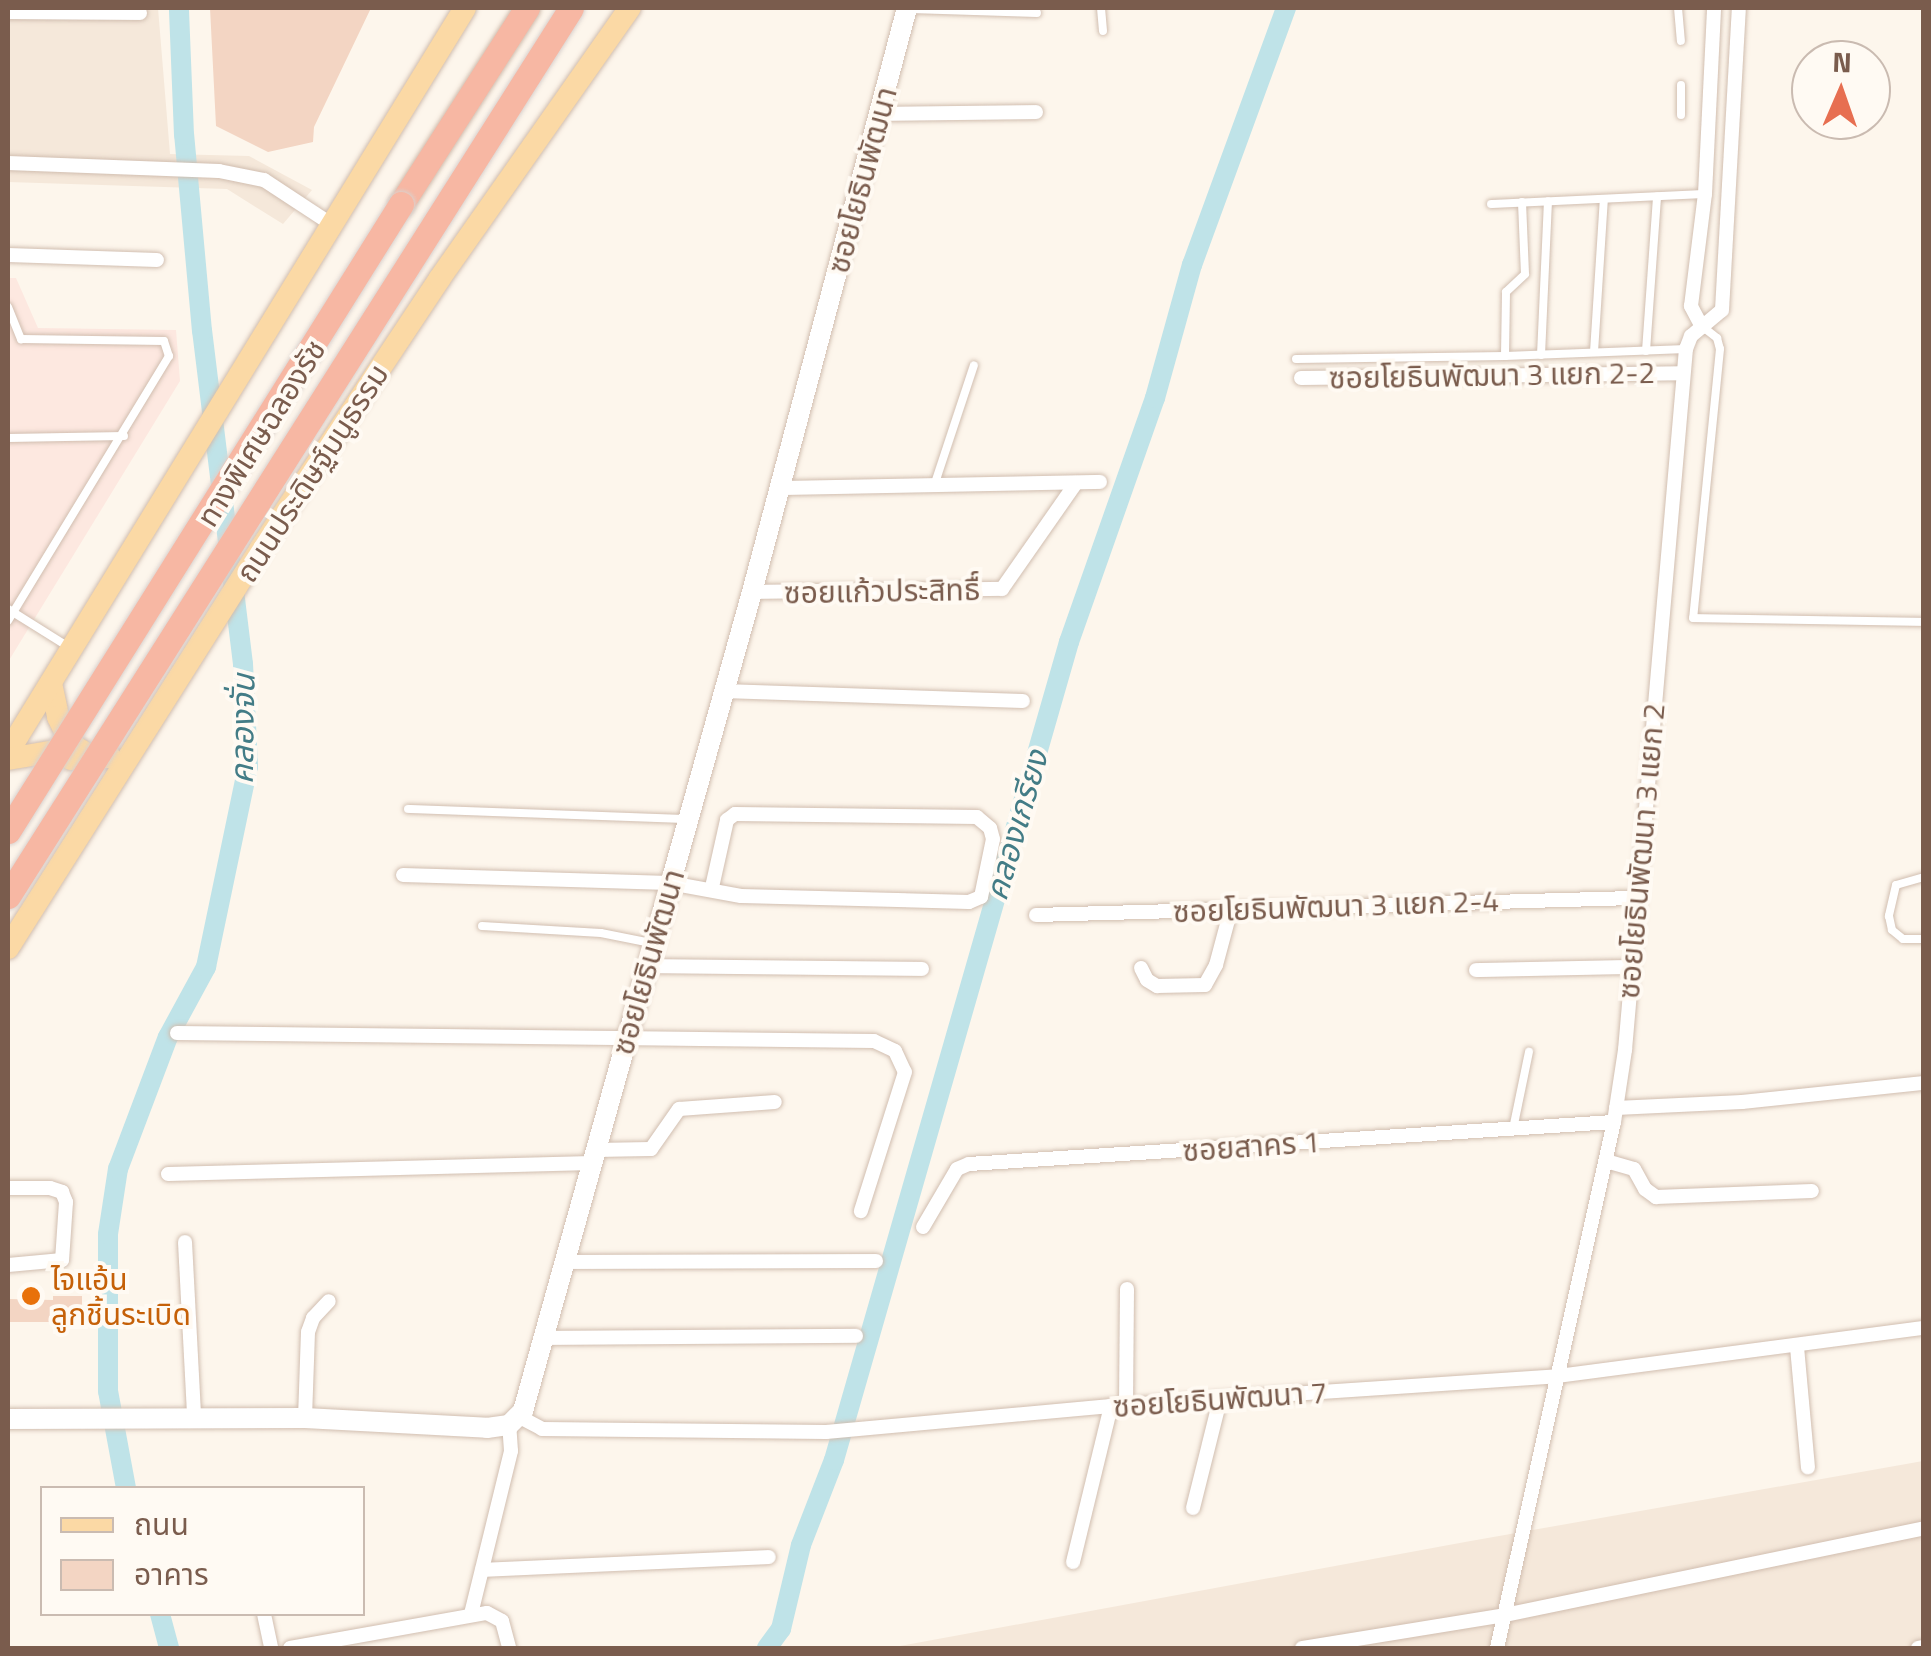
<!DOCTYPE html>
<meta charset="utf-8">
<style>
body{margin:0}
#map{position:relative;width:1931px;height:1656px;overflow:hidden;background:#fdf6ec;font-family:"Titillium Web","Noto Sans Thai",sans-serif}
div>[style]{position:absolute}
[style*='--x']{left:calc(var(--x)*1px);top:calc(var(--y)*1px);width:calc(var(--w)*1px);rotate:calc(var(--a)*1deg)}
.residential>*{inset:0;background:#f5e8da}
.commercial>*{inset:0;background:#fde8e0}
.canal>*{height:20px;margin:-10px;padding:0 10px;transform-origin:10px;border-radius:10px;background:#bfe3e8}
.building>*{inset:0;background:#f3d5c3}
.roads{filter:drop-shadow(0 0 2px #d1beb0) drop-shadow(0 0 2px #d1beb0)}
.lane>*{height:8px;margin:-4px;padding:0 4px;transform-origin:4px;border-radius:4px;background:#fff}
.street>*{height:14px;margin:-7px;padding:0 7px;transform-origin:7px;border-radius:7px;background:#fff}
.secondary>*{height:20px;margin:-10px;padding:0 10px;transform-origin:10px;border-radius:10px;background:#fff}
.primary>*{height:22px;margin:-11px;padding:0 11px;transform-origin:11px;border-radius:11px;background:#fbd9a5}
.highway>*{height:25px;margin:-12.5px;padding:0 12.5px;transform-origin:12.5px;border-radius:12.5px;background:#f7b7a3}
.bridges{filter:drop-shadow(0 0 2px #dad1cd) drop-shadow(0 0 2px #dad1cd)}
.highway-bridge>*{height:25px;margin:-12.5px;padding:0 12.5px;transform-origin:12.5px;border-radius:12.5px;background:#f7b7a3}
.dots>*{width:28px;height:28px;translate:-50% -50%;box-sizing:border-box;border:5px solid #fffaf3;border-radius:50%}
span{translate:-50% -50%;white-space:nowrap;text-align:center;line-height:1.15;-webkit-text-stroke:8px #fffaf3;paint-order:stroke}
.street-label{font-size:30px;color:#7a5c4d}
.food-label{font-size:30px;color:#c56008}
.left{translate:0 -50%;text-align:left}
.water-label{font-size:32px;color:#437c86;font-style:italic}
.frame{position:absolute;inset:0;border:10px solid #7a5c4d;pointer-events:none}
.legend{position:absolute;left:40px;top:1486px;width:325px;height:130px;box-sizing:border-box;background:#fffaf3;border:2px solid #cabbb1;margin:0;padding:12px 18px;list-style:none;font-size:30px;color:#7a5c4d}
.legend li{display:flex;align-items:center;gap:20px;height:50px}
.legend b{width:50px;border:2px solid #cabbb1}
.north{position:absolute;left:1791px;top:40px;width:100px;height:100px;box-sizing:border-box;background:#fffaf3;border:2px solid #cabbb1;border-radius:50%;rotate:2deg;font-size:28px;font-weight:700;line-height:40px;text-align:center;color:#7a5c4d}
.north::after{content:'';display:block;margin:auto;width:35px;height:45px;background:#e76f51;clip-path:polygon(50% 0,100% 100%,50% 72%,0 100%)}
</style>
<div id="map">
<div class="residential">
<i style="clip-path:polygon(8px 8px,158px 8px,170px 154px,249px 156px,312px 190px,283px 224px,227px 189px,8px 182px)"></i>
<i style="clip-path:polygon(1923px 1461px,1923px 1648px,889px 1648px,1465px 1542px)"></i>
</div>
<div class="commercial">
<i style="clip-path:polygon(8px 278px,16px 278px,38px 328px,176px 330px,180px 381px,8px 662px)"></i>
</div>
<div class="canal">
<i style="--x:126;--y:1488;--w:99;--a:-100.5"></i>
<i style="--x:108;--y:1391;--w:157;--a:-90"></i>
<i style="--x:108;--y:1234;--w:66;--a:-81.3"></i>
<i style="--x:118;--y:1169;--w:141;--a:-69.3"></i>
<i style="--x:168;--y:1037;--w:80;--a:-61.5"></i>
<i style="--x:206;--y:967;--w:205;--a:-78.2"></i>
<i style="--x:248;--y:766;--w:102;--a:-92.8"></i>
<i style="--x:243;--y:664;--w:336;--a:-97"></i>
<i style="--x:202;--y:331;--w:197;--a:-95.2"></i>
<i style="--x:184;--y:135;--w:127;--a:-92.3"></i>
<i style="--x:160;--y:1614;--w:35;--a:75"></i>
<i style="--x:767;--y:1648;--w:24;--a:-54"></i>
<i style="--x:781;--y:1629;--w:86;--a:-76.6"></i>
<i style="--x:801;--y:1545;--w:91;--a:-68.8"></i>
<i style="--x:834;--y:1460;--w:851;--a:-73.97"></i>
<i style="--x:1069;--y:642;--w:259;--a:-70.6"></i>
<i style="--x:1155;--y:398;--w:138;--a:-74.5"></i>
<i style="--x:1192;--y:265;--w:274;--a:-69.9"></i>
</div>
<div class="building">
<i style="clip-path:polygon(210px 8px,371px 8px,314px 127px,313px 142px,268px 152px,216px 126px)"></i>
<i style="clip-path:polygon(53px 1296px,82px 1296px,82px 1317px,49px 1316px,49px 1322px,8px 1322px,8px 1299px,53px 1300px)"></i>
</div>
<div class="roads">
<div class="lane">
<i style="--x:1101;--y:8;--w:23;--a:85"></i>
<i style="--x:1678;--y:8;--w:33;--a:85"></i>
<i style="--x:911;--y:9;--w:126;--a:1.8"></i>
<i style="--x:1681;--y:115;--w:30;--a:-90"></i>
<i style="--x:1491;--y:204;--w:214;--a:-2.7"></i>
<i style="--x:8;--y:307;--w:35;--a:68"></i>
<i style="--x:21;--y:339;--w:143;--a:0.8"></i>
<i style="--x:164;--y:341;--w:16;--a:72"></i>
<i style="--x:169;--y:356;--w:310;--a:121.3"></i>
<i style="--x:1703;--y:327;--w:18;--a:38"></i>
<i style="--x:1717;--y:338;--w:11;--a:75"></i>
<i style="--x:1720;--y:349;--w:270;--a:95.7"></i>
<i style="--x:1693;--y:618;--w:231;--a:1"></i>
<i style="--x:1646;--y:351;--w:155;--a:-85.9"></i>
<i style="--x:1594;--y:352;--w:153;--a:-86.3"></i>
<i style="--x:1541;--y:355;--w:154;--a:-87.4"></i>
<i style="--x:1505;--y:356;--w:181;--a:-2.2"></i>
<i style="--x:1296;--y:359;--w:209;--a:-0.8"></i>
<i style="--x:1505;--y:356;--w:64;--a:-89.1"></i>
<i style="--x:1506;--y:292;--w:26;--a:-43"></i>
<i style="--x:1525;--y:274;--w:72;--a:-92.4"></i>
<i style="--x:8;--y:438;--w:116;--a:-1"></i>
<i style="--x:934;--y:486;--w:127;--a:-71.7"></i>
<i style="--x:8;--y:609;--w:70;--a:32.1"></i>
<i style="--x:408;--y:809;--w:279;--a:2.1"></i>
<i style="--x:1924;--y:877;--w:29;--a:164"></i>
<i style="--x:1896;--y:885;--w:32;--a:103"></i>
<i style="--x:1889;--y:916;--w:14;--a:78"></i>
<i style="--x:1892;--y:930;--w:14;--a:39"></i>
<i style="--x:1903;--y:939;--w:21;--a:0"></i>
<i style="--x:482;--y:926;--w:119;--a:3.4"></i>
<i style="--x:601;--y:933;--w:51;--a:11.3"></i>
<i style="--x:1513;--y:1129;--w:79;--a:-78.3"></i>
</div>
<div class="street">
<i style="--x:8;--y:12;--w:132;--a:0.4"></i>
<i style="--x:879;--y:114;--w:157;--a:-0.7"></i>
<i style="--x:8;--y:163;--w:211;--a:2.2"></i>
<i style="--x:219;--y:171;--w:46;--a:11.3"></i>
<i style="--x:264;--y:180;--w:80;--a:33.3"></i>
<i style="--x:8;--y:255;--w:149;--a:1.9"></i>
<i style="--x:1702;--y:327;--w:24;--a:-118"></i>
<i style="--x:1691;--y:306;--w:113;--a:-82.9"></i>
<i style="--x:1705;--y:194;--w:186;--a:-87.2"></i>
<i style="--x:1301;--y:378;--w:382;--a:-0.7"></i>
<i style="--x:778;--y:488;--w:322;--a:-1.1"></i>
<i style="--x:752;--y:592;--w:250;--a:-0.7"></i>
<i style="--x:1002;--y:589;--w:129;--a:-55.1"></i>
<i style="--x:723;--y:691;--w:300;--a:1.9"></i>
<i style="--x:403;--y:875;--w:267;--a:1.7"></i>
<i style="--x:670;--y:883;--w:72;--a:10.4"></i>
<i style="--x:741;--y:896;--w:228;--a:1.5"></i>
<i style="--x:969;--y:902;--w:13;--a:-23"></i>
<i style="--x:981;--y:897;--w:59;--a:-78.3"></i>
<i style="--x:993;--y:839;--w:11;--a:-105"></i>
<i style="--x:990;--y:828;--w:17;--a:-140"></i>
<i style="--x:977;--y:817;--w:242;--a:-179.3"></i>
<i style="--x:735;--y:814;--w:10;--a:143"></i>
<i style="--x:727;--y:820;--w:69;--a:102.6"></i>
<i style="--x:1036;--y:915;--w:599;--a:-1.63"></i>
<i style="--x:647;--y:966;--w:275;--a:0.6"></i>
<i style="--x:1141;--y:968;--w:13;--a:63"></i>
<i style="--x:1147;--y:980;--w:12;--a:31"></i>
<i style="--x:1157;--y:986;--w:48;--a:-1.2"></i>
<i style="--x:1205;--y:985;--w:23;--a:-61"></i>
<i style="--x:1216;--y:965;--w:58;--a:-75"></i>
<i style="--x:1476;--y:970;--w:156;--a:-1.1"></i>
<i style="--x:177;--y:1033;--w:697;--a:0.66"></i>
<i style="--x:874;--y:1041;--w:23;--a:25"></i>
<i style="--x:895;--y:1051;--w:23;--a:65"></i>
<i style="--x:905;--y:1072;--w:146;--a:107.6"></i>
<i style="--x:1616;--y:1108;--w:126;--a:-2.7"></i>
<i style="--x:1742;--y:1102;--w:183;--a:-6"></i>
<i style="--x:595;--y:1150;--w:56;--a:-1"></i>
<i style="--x:651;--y:1149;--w:49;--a:-55"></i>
<i style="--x:679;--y:1109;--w:96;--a:-4.2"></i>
<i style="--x:1606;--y:1161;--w:29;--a:16"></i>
<i style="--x:1634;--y:1169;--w:23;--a:61"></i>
<i style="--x:1645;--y:1189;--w:14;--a:36"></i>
<i style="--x:1656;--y:1197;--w:156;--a:-2.2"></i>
<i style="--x:168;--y:1174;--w:424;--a:-1.5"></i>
<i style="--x:8;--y:1188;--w:42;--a:0"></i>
<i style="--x:50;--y:1188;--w:13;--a:18"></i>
<i style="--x:62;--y:1192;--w:11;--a:68"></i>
<i style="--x:66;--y:1202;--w:58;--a:93.9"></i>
<i style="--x:62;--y:1260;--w:54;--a:174.7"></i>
<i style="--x:923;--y:1227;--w:67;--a:-59.6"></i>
<i style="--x:957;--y:1169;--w:13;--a:-23"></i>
<i style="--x:969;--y:1164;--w:646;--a:-3.73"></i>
<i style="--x:185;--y:1242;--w:174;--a:87"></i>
<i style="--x:564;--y:1262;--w:312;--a:-0.2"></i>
<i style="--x:543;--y:1338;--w:313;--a:-0.4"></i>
<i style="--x:1797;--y:1347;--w:121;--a:84.8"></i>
<i style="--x:1126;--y:1405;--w:116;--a:-89.5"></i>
<i style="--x:518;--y:1416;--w:27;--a:28"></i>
<i style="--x:542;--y:1429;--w:284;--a:0.6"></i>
<i style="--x:826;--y:1432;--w:286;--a:-5.2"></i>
<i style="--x:1111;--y:1406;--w:448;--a:-3.8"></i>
<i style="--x:1558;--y:1376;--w:369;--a:-7.5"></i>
<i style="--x:305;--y:1418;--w:86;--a:-88"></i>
<i style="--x:308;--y:1332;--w:15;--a:-70"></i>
<i style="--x:313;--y:1318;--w:23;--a:-47"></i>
<i style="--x:1193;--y:1508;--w:111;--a:-76"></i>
<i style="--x:1073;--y:1562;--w:161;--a:-76.3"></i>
<i style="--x:482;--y:1570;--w:287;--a:-2.6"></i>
<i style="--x:264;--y:1614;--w:35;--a:78"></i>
<i style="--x:471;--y:1614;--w:168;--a:-76.2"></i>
<i style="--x:511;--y:1451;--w:26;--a:-94"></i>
<i style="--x:290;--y:1648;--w:200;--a:-10.1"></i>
<i style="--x:487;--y:1613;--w:17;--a:28"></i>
<i style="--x:502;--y:1621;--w:28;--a:75"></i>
<i style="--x:1302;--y:1648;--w:206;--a:-9.2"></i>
<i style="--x:1505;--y:1615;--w:428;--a:-11.7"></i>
<i style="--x:1497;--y:1648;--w:539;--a:-77.46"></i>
<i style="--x:1614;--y:1122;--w:73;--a:-81.3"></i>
<i style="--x:1625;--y:1050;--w:704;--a:-85.03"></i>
<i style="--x:1686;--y:349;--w:14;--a:-69"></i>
<i style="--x:1691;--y:336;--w:40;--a:-40"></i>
<i style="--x:1722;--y:310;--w:302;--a:-86.8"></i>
<i style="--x:1918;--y:1648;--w:5;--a:-11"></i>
</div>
<div class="secondary">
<i style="--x:8;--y:1419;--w:297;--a:-0.2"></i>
<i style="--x:305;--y:1418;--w:182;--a:3.1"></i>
<i style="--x:487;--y:1428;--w:22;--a:-8"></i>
<i style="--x:509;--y:1425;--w:20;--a:-45"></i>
<i style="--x:523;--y:1411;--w:850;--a:-74.38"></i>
<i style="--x:752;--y:592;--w:604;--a:-75.14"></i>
</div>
<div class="primary">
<i style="--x:51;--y:683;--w:35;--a:78"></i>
<i style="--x:58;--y:717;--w:30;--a:64"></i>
<i style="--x:71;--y:744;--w:25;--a:32"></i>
<i style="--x:92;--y:757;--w:18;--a:0"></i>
<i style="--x:8;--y:752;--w:873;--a:-58.44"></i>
<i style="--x:8;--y:759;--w:49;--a:-9.5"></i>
<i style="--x:56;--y:751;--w:17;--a:28"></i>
<i style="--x:8;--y:948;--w:472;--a:-57.7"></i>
<i style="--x:260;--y:549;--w:325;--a:-56.4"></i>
<i style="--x:440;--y:278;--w:330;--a:-54.9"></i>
</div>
<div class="highway">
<i style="--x:401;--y:204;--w:233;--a:-57.3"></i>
</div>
</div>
<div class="bridges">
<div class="highway-bridge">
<i style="--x:8;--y:831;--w:740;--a:-57.92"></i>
<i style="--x:8;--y:896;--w:1051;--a:-57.62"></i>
</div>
</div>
<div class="dots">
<i style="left:31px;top:1296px;background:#e8710a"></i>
</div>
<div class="street-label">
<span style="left:862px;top:180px;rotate:-75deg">ซอยโยธินพัฒนา</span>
<span style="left:1492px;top:375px;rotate:-1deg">ซอยโยธินพัฒนา 3 แยก 2-2</span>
<span style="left:261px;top:433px;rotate:-58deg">ทางพิเศษฉลองรัช</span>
<span style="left:312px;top:473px;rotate:-57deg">ถนนประดิษฐ์มนูธรรม</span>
<span style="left:882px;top:591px;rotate:-1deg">ซอยแก้วประสิทธื์</span>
<span style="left:1641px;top:851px;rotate:-85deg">ซอยโยธินพัฒนา 3 แยก 2</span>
<span style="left:1336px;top:906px;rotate:-2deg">ซอยโยธินพัฒนา 3 แยก 2-4</span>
<span style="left:648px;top:962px;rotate:-74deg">ซอยโยธินพัฒนา</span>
<span style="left:1251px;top:1146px;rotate:-4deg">ซอยสาคร 1</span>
<span style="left:1220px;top:1399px;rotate:-4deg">ซอยโยธินพัฒนา 7</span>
</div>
<div class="food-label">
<span class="left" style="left:51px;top:1296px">ไจแอ้น<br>ลูกชิ้นระเบิด</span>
</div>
<div class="water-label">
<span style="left:242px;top:729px;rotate:-89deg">คลองจั่น</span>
<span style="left:1016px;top:825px;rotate:-74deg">คลองเกรียง</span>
</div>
<div class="frame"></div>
<ul class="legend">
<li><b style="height:12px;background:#fbd9a5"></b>ถนน</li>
<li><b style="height:28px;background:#f3d5c3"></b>อาคาร</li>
</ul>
<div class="north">N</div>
</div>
